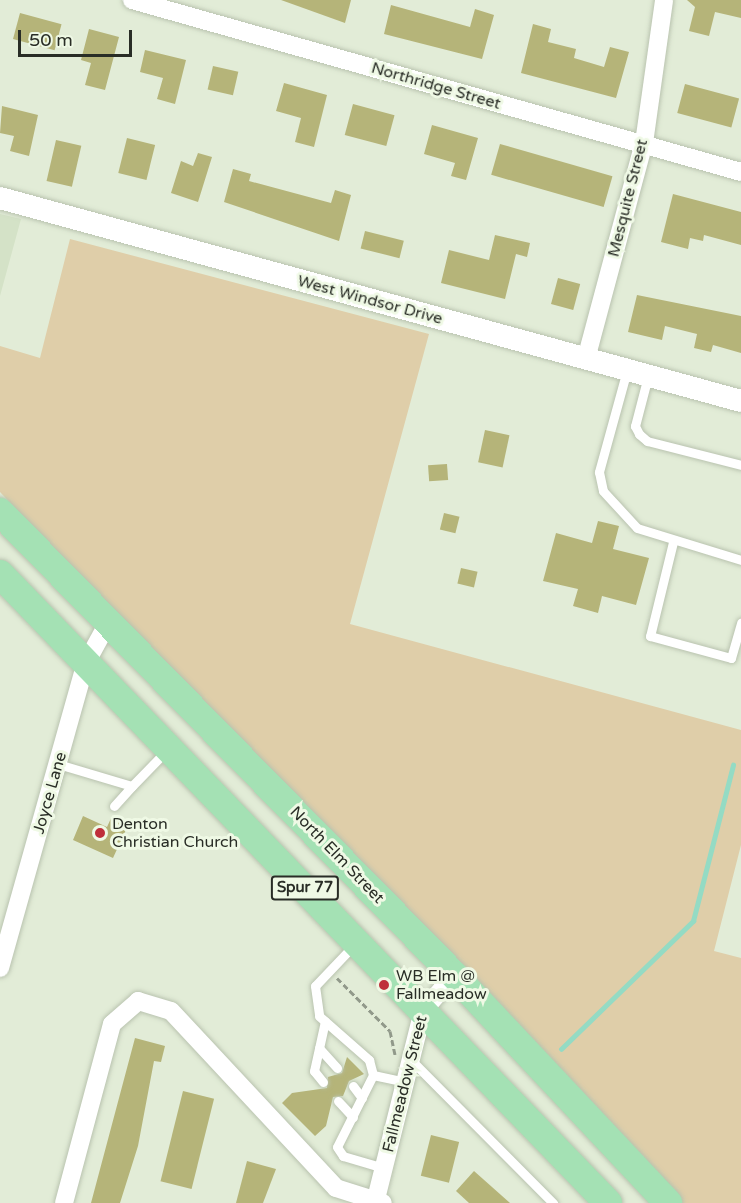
<!DOCTYPE html>
<style>
body{margin:0}
#map{position:relative;width:741px;height:1203px;overflow:hidden;background:#e2ecd7;font-family:"Varela Round",sans-serif}
div>[style]{position:absolute}
[style*='--x']{left:calc(var(--x)*1px);top:calc(var(--y)*1px);width:calc(var(--w)*1px);rotate:calc(var(--a)*1deg)}
.built>*{inset:0;background:#d4e2c7}
.green>*{inset:0;background:#dfcea9}
.stream>*{height:4.5px;margin:-2.25px;padding:0 2.25px;transform-origin:2.25px;border-radius:2.25px;background:#94dbc4}
.building>*{inset:0;background:#b5b479;transform-origin:0 0}
.path>*{height:3px;margin-top:-1.5px;transform-origin:0;background:repeating-linear-gradient(90deg,#91998a 0 6px,transparent 0 9px)}
.roads{filter:drop-shadow(0 0 2px #b9c3af) drop-shadow(0 0 2px #b9c3af)}
.service>*{height:9px;margin:-4.5px;padding:0 4.5px;transform-origin:4.5px;border-radius:4.5px;background:#fff}
.minor>*{height:18px;margin:-9px;padding:0 9px;transform-origin:9px;border-radius:9px;background:#fff}
.tertiary>*{height:22px;margin:-11px;padding:0 11px;transform-origin:11px;border-radius:11px;background:#fff}
.primary>*{height:28px;margin:-14px;padding:0 14px;transform-origin:14px;border-radius:14px;background:#a4e1b4}
.dots>*{width:16px;height:16px;translate:-50% -50%;box-sizing:border-box;border:3px solid #eff9e5;border-radius:50%}
span{translate:-50% -50%;white-space:nowrap;text-align:center;line-height:1.15;-webkit-text-stroke:6px #eff9e5;paint-order:stroke}
.shield-label span{padding:2px 4px;background:#eff9e5;border:2px solid;border-radius:4px;-webkit-text-stroke-width:0}
.shield-label{font-size:15px;color:#292d26;font-weight:700}
.street-label{font-size:16px;color:#292d26}
.poi-label{font-size:16px;color:#292d26}
.left{translate:0 -50%;text-align:left}
.scale{position:absolute;left:18px;top:30px;width:114px;height:27px;box-sizing:border-box;border:3px solid #292d26;border-top:0;padding-left:8px;font-size:18px;line-height:21px;white-space:nowrap;color:#292d26;-webkit-text-stroke:4px #eff9e5;paint-order:stroke}
</style>
<div id="map">
<div class="built">
<i style="clip-path:polygon(0 214px,21px 219px,0 296px)"></i>
</div>
<div class="green">
<i style="clip-path:polygon(70px 239px,429px 334px,350px 624px,741px 730px,741px 845px,714px 951px,741px 958px,741px 1203px,681px 1203px,0 492px,0 346px,40px 358px)"></i>
</div>
<div class="stream">
<i style="--x:561;--y:1049;--w:184;--a:-44.1"></i>
<i style="--x:693;--y:921;--w:161;--a:-75.6"></i>
</div>
<div class="building">
<i style="clip-path:polygon(281px 0,351px 0,345px 23px)"></i>
<i style="clip-path:polygon(687px 0,741px 0,741px 18px,715px 12px,709px 36px,689px 31px,695px 7px)"></i>
<i style="clip-path:polygon(391px 5px,470px 27px,475px 9px,494px 15px,482px 59px,384px 34px)"></i>
<i style="left:20px;top:13px;width:43px;height:27px;rotate:15deg"></i>
<i style="clip-path:polygon(533px 24px,551px 29px,548px 42px,576px 49px,574px 58px,604px 67px,610px 47px,629px 52px,616px 98px,521px 73px)"></i>
<i style="clip-path:polygon(89px 29px,119px 37px,105px 90px,85px 85px,91px 63px,81px 60px)"></i>
<i style="clip-path:polygon(145px 50px,186px 60px,175px 104px,157px 99px,163px 78px,140px 72px)"></i>
<i style="left:213px;top:66px;width:26px;height:24px;rotate:13deg"></i>
<i style="clip-path:polygon(284px 83px,327px 95px,314px 147px,295px 142px,301px 118px,276px 111px)"></i>
<i style="left:685px;top:84px;width:56px;height:30px;rotate:15deg"></i>
<i style="left:353px;top:104px;width:43px;height:32px;rotate:15deg"></i>
<i style="clip-path:polygon(2px 106px,38px 115px,29px 156px,10px 151px,14px 136px,0 133px)"></i>
<i style="clip-path:polygon(432px 125px,478px 138px,466px 180px,451px 176px,455px 163px,424px 154px)"></i>
<i style="left:127px;top:138px;width:29px;height:36px;rotate:14deg"></i>
<i style="left:56px;top:140px;width:26px;height:42px;rotate:13deg"></i>
<i style="left:500px;top:144px;width:117px;height:32px;rotate:16deg"></i>
<i style="clip-path:polygon(198px 153px,212px 157px,198px 202px,171px 193px,181px 161px,193px 166px)"></i>
<i style="clip-path:polygon(233px 169px,251px 174px,249px 181px,331px 203px,335px 190px,351px 195px,339px 241px,224px 202px)"></i>
<i style="clip-path:polygon(673px 194px,741px 212px,741px 245px,704px 235px,703px 241px,690px 238px,688px 249px,661px 242px)"></i>
<i style="left:365px;top:231px;width:40px;height:18px;rotate:14deg"></i>
<i style="clip-path:polygon(495px 235px,530px 243px,527px 257px,516px 254px,505px 299px,441px 283px,449px 250px,489px 260px)"></i>
<i style="left:558px;top:278px;width:23px;height:27px;rotate:15deg"></i>
<i style="clip-path:polygon(637px 295px,741px 316px,741px 353px,713px 345px,711px 352px,694px 348px,697px 334px,665px 326px,662px 340px,628px 332px)"></i>
<i style="left:485px;top:430px;width:25px;height:33px;rotate:12deg"></i>
<i style="left:447px;top:464px;width:16px;height:19px;rotate:86deg"></i>
<i style="left:444px;top:513px;width:16px;height:17px;rotate:14deg"></i>
<i style="clip-path:polygon(598px 521px,619px 526px,613px 549px,649px 558px,636px 605px,602px 596px,598px 613px,573px 606px,578px 589px,543px 581px,556px 533px,592px 543px)"></i>
<i style="left:461px;top:568px;width:17px;height:16px;rotate:13deg"></i>
<i style="clip-path:polygon(83px 816px,107px 827px,112px 816px,129px 823px,113px 858px,73px 840px)"></i>
<i style="clip-path:polygon(135px 1038px,165px 1046px,161px 1062px,154px 1061px,138px 1146px,120px 1203px,91px 1203px)"></i>
<i style="clip-path:polygon(347px 1057px,364px 1074px,349px 1081px,343px 1096px,333px 1097px,326px 1126px,315px 1136px,282px 1103px,292px 1093px,327px 1088px,328px 1077px,342px 1073px)"></i>
<i style="left:183px;top:1091px;width:32px;height:93px;rotate:14deg"></i>
<i style="left:431px;top:1135px;width:29px;height:42px;rotate:14deg"></i>
<i style="clip-path:polygon(247px 1161px,276px 1169px,263px 1203px,236px 1203px)"></i>
<i style="clip-path:polygon(474px 1171px,510px 1203px,469px 1203px,456px 1191px)"></i>
</div>
<div class="path">
<i style="--x:337;--y:978;--w:75;--a:45"></i>
<i style="--x:390;--y:1031;--w:24;--a:78"></i>
</div>
<div class="roads">
<div class="service">
<i style="--x:627;--y:370;--w:106;--a:105.4"></i>
<i style="--x:599;--y:472;--w:19;--a:78"></i>
<i style="--x:603;--y:491;--w:50;--a:47.4"></i>
<i style="--x:637;--y:528;--w:109;--a:17.1"></i>
<i style="--x:648;--y:376;--w:52;--a:104.6"></i>
<i style="--x:635;--y:426;--w:9;--a:63"></i>
<i style="--x:639;--y:434;--w:11;--a:41"></i>
<i style="--x:647;--y:441;--w:97;--a:14.3"></i>
<i style="--x:673;--y:542;--w:97;--a:103.7"></i>
<i style="--x:650;--y:636;--w:84;--a:15.2"></i>
<i style="--x:731;--y:658;--w:37;--a:-74"></i>
<i style="--x:58;--y:764;--w:77;--a:16.6"></i>
<i style="--x:132;--y:786;--w:50;--a:-45.8"></i>
<i style="--x:114;--y:806;--w:27;--a:-48"></i>
<i style="--x:353;--y:946;--w:55;--a:133.5"></i>
<i style="--x:315;--y:986;--w:30;--a:82"></i>
<i style="--x:319;--y:1016;--w:67;--a:41.3"></i>
<i style="--x:369;--y:1060;--w:16;--a:75"></i>
<i style="--x:373;--y:1075;--w:80;--a:116.6"></i>
<i style="--x:337;--y:1147;--w:11;--a:56"></i>
<i style="--x:343;--y:1156;--w:43;--a:16.3"></i>
<i style="--x:319;--y:1048;--w:27;--a:48"></i>
<i style="--x:411;--y:1060;--w:202;--a:45.2"></i>
<i style="--x:373;--y:1075;--w:33;--a:12"></i>
<i style="--x:323;--y:1082;--w:14;--a:-129"></i>
<i style="--x:314;--y:1071;--w:51;--a:-77.6"></i>
<i style="--x:353;--y:1086;--w:15;--a:53"></i>
<i style="--x:338;--y:1101;--w:22;--a:47"></i>
</div>
<div class="minor">
<i style="--x:132;--y:0;--w:633;--a:15.77"></i>
<i style="--x:586;--y:359;--w:224;--a:-75"></i>
<i style="--x:644;--y:143;--w:144;--a:-82"></i>
<i style="--x:0;--y:968;--w:317;--a:-74.3"></i>
<i style="--x:86;--y:663;--w:48;--a:-61.3"></i>
<i style="--x:64;--y:1203;--w:185;--a:-75"></i>
<i style="--x:112;--y:1024;--w:35;--a:-41"></i>
<i style="--x:138;--y:1001;--w:34;--a:17"></i>
<i style="--x:171;--y:1011;--w:242;--a:47"></i>
<i style="--x:336;--y:1188;--w:49;--a:17.7"></i>
<i style="--x:375;--y:1203;--w:198;--a:-76"></i>
<i style="--x:423;--y:1011;--w:48;--a:-49.3"></i>
</div>
<div class="tertiary">
<i style="--x:0;--y:198;--w:768;--a:15.32"></i>
</div>
<div class="primary">
<i style="--x:0;--y:512;--w:648;--a:45.56"></i>
<i style="--x:454;--y:975;--w:313;--a:46.8"></i>
<i style="--x:0;--y:574;--w:875;--a:45.97"></i>
</div>
</div>
<div class="dots">
<i style="left:100px;top:833px;background:#bf2f3a"></i>
<i style="left:384px;top:985px;background:#bf2f3a"></i>
</div>
<div class="shield-label">
<span style="left:305px;top:888px">Spur 77</span>
</div>
<div class="street-label">
<span style="left:436px;top:86px;rotate:16deg">Northridge Street</span>
<span style="left:628px;top:198px;rotate:-76deg">Mesquite Street</span>
<span style="left:370px;top:300px;rotate:15deg">West Windsor Drive</span>
<span style="left:50px;top:793px;rotate:-74deg">Joyce Lane</span>
<span style="left:337px;top:855px;rotate:46deg">North Elm Street</span>
<span style="left:405px;top:1084px;rotate:-76deg">Fallmeadow Street</span>
</div>
<div class="poi-label">
<span class="left" style="left:112px;top:833px">Denton<br>Christian Church</span>
<span class="left" style="left:396px;top:985px">WB Elm @<br>Fallmeadow</span>
</div>
<div class="scale">50 m</div>
</div>
